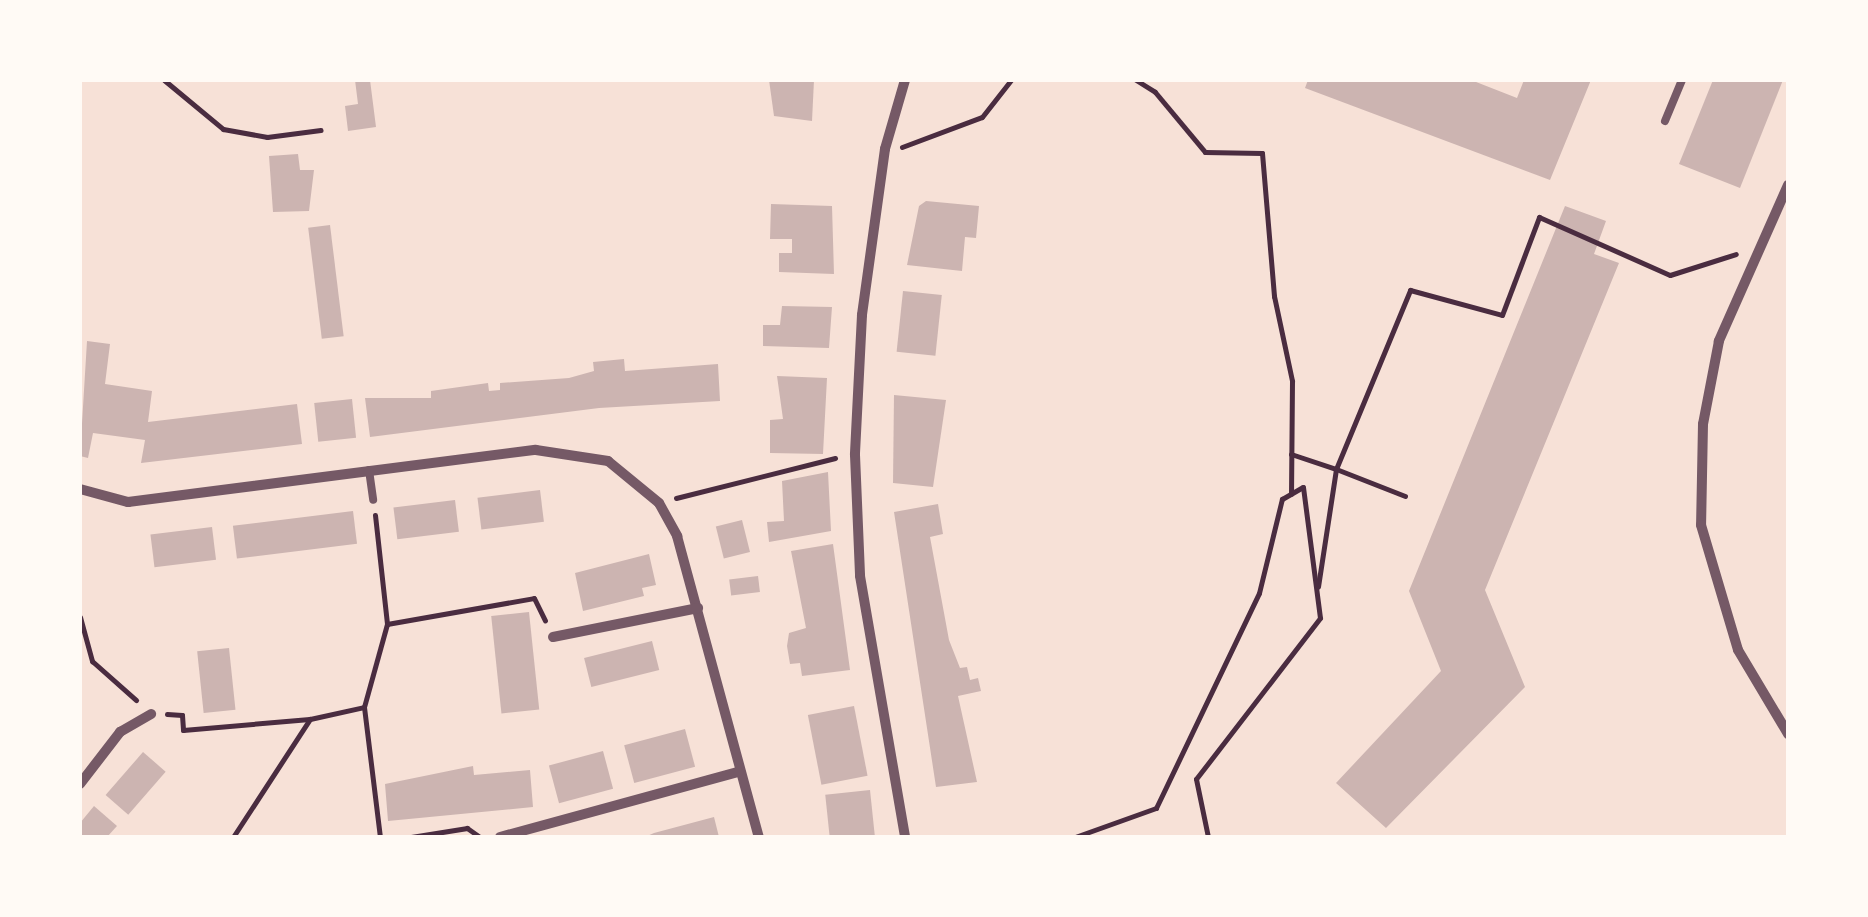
<!DOCTYPE html>
<style>
body{margin:0}
#map{position:relative;width:1868px;height:917px;overflow:hidden;background:#f7e1d7;font-family:"Varela Round",sans-serif}
div>[style]{position:absolute}
[style*='--x']{left:calc(var(--x)*1px);top:calc(var(--y)*1px);width:calc(var(--w)*1px);rotate:calc(var(--a)*1deg)}
.building>*{inset:0;background:#ccb4b1;transform-origin:0 0}
.path>*{height:5px;margin:-2.5px;padding:0 2.5px;transform-origin:2.5px;border-radius:2.5px;background:#4a2c40}
.service>*{height:8px;margin:-4px;padding:0 4px;transform-origin:4px;border-radius:4px;background:#755966}
.minor>*{height:10px;margin:-5px;padding:0 5px;transform-origin:5px;border-radius:5px;background:#755966}
span{translate:-50% -50%;white-space:nowrap;text-align:center;line-height:1.15;-webkit-text-stroke:10px #fffaf5;paint-order:stroke}
.frame{position:absolute;inset:0;border:82px solid #fffaf5;pointer-events:none}
</style>
<div id="map">
<div class="building">
<i style="clip-path:polygon(355px 80px,370px 80px,376px 127px,348px 131px,345px 106px,358px 104px)"></i>
<i style="clip-path:polygon(769px 80px,814px 80px,812px 121px,774px 116px)"></i>
<i style="clip-path:polygon(1308px 80px,1471px 80px,1517px 98px,1524px 80px,1591px 80px,1550px 180px,1305px 88px)"></i>
<i style="clip-path:polygon(1713px 80px,1783px 80px,1740px 188px,1679px 164px)"></i>
<i style="clip-path:polygon(298px 154px,300px 170px,314px 170px,309px 211px,273px 212px,269px 156px)"></i>
<i style="clip-path:polygon(926px 201px,979px 206px,976px 238px,965px 237px,962px 271px,907px 265px,919px 206px)"></i>
<i style="clip-path:polygon(771px 204px,832px 206px,834px 274px,779px 272px,779px 253px,792px 253px,792px 239px,770px 239px)"></i>
<i style="clip-path:polygon(1565px 206px,1606px 221px,1594px 254px,1619px 263px,1485px 590px,1525px 687px,1386px 828px,1336px 783px,1441px 671px,1409px 591px)"></i>
<i style="left:330px;top:225px;width:112px;height:22px;rotate:83deg"></i>
<i style="left:903px;top:291px;width:39px;height:61px;rotate:6deg"></i>
<i style="clip-path:polygon(782px 306px,832px 307px,829px 348px,763px 346px,763px 325px,780px 325px)"></i>
<i style="clip-path:polygon(87px 341px,110px 344px,105px 384px,152px 391px,148px 422px,297px 404px,302px 444px,141px 463px,145px 440px,93px 433px,88px 458px,80px 456px)"></i>
<i style="clip-path:polygon(624px 359px,625px 371px,718px 364px,720px 401px,599px 408px,370px 437px,365px 398px,431px 398px,431px 391px,488px 383px,489px 391px,500px 390px,500px 383px,569px 378px,594px 371px,593px 362px)"></i>
<i style="clip-path:polygon(777px 376px,827px 378px,823px 454px,770px 453px,770px 420px,783px 419px)"></i>
<i style="clip-path:polygon(894px 395px,946px 400px,933px 487px,893px 483px)"></i>
<i style="left:352px;top:399px;width:39px;height:38px;rotate:84deg"></i>
<i style="clip-path:polygon(828px 472px,831px 531px,769px 542px,767px 522px,784px 521px,782px 481px)"></i>
<i style="left:540px;top:490px;width:32px;height:63px;rotate:83deg"></i>
<i style="left:455px;top:500px;width:32px;height:62px;rotate:83deg"></i>
<i style="clip-path:polygon(938px 504px,943px 534px,930px 537px,949px 640px,960px 668px,967px 667px,970px 680px,978px 678px,981px 691px,958px 696px,977px 782px,936px 787px,894px 512px)"></i>
<i style="left:353px;top:511px;width:33px;height:121px;rotate:83deg"></i>
<i style="left:742px;top:520px;width:33px;height:27px;rotate:76deg"></i>
<i style="left:212px;top:527px;width:33px;height:62px;rotate:83deg"></i>
<i style="clip-path:polygon(833px 544px,850px 670px,802px 676px,800px 663px,790px 664px,787px 646px,789px 633px,806px 628px,791px 551px)"></i>
<i style="clip-path:polygon(649px 554px,656px 585px,642px 588px,644px 596px,583px 611px,575px 573px)"></i>
<i style="left:758px;top:576px;width:16px;height:29px;rotate:83deg"></i>
<i style="left:529px;top:612px;width:98px;height:38px;rotate:84deg"></i>
<i style="left:652px;top:641px;width:30px;height:70px;rotate:76deg"></i>
<i style="left:229px;top:648px;width:62px;height:32px;rotate:84deg"></i>
<i style="left:854px;top:706px;width:71px;height:47px;rotate:79deg"></i>
<i style="left:685px;top:729px;width:39px;height:63px;rotate:75deg"></i>
<i style="left:603px;top:751px;width:39px;height:56px;rotate:75deg"></i>
<i style="left:143px;top:752px;width:30px;height:57px;rotate:41deg"></i>
<i style="clip-path:polygon(473px 766px,474px 775px,530px 770px,533px 807px,388px 821px,385px 784px)"></i>
<i style="left:870px;top:790px;width:47px;height:45px;rotate:84deg"></i>
<i style="clip-path:polygon(94px 806px,117px 826px,107px 837px,80px 837px,80px 823px)"></i>
<i style="clip-path:polygon(714px 817px,719px 837px,645px 837px,654px 833px)"></i>
</div>
<div class="path">
<i style="--x:164;--y:80;--w:77;--a:39.7"></i>
<i style="--x:223;--y:129;--w:45;--a:10.3"></i>
<i style="--x:267;--y:137;--w:54;--a:-7.4"></i>
<i style="--x:1136;--y:80;--w:22;--a:32"></i>
<i style="--x:1155;--y:92;--w:78;--a:50.2"></i>
<i style="--x:1205;--y:152;--w:57;--a:1"></i>
<i style="--x:1262;--y:153;--w:144;--a:85.2"></i>
<i style="--x:1274;--y:296;--w:87;--a:78"></i>
<i style="--x:1292;--y:381;--w:113;--a:90.5"></i>
<i style="--x:902;--y:147;--w:85;--a:-20.6"></i>
<i style="--x:982;--y:117;--w:47;--a:-51.9"></i>
<i style="--x:1291;--y:454;--w:47;--a:18.4"></i>
<i style="--x:1336;--y:469;--w:119;--a:98.7"></i>
<i style="--x:1405;--y:496;--w:74;--a:-158.6"></i>
<i style="--x:1336;--y:469;--w:194;--a:-67.5"></i>
<i style="--x:1410;--y:290;--w:95;--a:15.2"></i>
<i style="--x:1502;--y:315;--w:105;--a:-69.3"></i>
<i style="--x:1539;--y:217;--w:143;--a:23.9"></i>
<i style="--x:1670;--y:275;--w:69;--a:-17.7"></i>
<i style="--x:676;--y:498;--w:164;--a:-14.1"></i>
<i style="--x:375;--y:515;--w:110;--a:83.7"></i>
<i style="--x:387;--y:624;--w:86;--a:105.5"></i>
<i style="--x:364;--y:707;--w:131;--a:83"></i>
<i style="--x:80;--y:617;--w:46;--a:74.7"></i>
<i style="--x:92;--y:661;--w:59;--a:41.6"></i>
<i style="--x:387;--y:624;--w:149;--a:-10"></i>
<i style="--x:534;--y:598;--w:25;--a:64"></i>
<i style="--x:167;--y:714;--w:15;--a:4"></i>
<i style="--x:182;--y:715;--w:15;--a:86"></i>
<i style="--x:183;--y:730;--w:127;--a:-5"></i>
<i style="--x:233;--y:837;--w:141;--a:-56.9"></i>
<i style="--x:310;--y:719;--w:55;--a:-12.5"></i>
<i style="--x:411;--y:837;--w:57;--a:-9.1"></i>
<i style="--x:467;--y:828;--w:16;--a:35"></i>
<i style="--x:948;--y:837;--w:25;--a:0"></i>
<i style="--x:1075;--y:837;--w:86;--a:-19.7"></i>
<i style="--x:1156;--y:808;--w:238;--a:-64.4"></i>
<i style="--x:1259;--y:593;--w:97;--a:-76.3"></i>
<i style="--x:1282;--y:499;--w:24;--a:-30"></i>
<i style="--x:1303;--y:487;--w:132;--a:82.6"></i>
<i style="--x:1320;--y:618;--w:203;--a:127.6"></i>
<i style="--x:1196;--y:779;--w:59;--a:78.3"></i>
</div>
<div class="service">
<i style="--x:1665;--y:121;--w:44;--a:-67.5"></i>
<i style="--x:369;--y:470;--w:30;--a:82"></i>
</div>
<div class="minor">
<i style="--x:905;--y:80;--w:72;--a:106.2"></i>
<i style="--x:885;--y:149;--w:168;--a:97.9"></i>
<i style="--x:862;--y:315;--w:140;--a:92.9"></i>
<i style="--x:855;--y:455;--w:121;--a:87.6"></i>
<i style="--x:860;--y:576;--w:265;--a:80.2"></i>
<i style="--x:1788;--y:185;--w:171;--a:113.9"></i>
<i style="--x:1719;--y:341;--w:85;--a:100.9"></i>
<i style="--x:1703;--y:424;--w:101;--a:91.1"></i>
<i style="--x:1701;--y:525;--w:130;--a:73.5"></i>
<i style="--x:1738;--y:650;--w:98;--a:59.2"></i>
<i style="--x:80;--y:489;--w:50;--a:15.2"></i>
<i style="--x:128;--y:502;--w:411;--a:-7.3"></i>
<i style="--x:536;--y:450;--w:73;--a:8.7"></i>
<i style="--x:608;--y:461;--w:66;--a:39.5"></i>
<i style="--x:659;--y:503;--w:38;--a:61"></i>
<i style="--x:677;--y:536;--w:312;--a:74.8"></i>
<i style="--x:553;--y:637;--w:148;--a:-11.3"></i>
<i style="--x:80;--y:784;--w:66;--a:-52.4"></i>
<i style="--x:120;--y:732;--w:36;--a:-30"></i>
<i style="--x:500;--y:837;--w:247;--a:-15.3"></i>
</div>
<div class="frame"></div>
</div>
